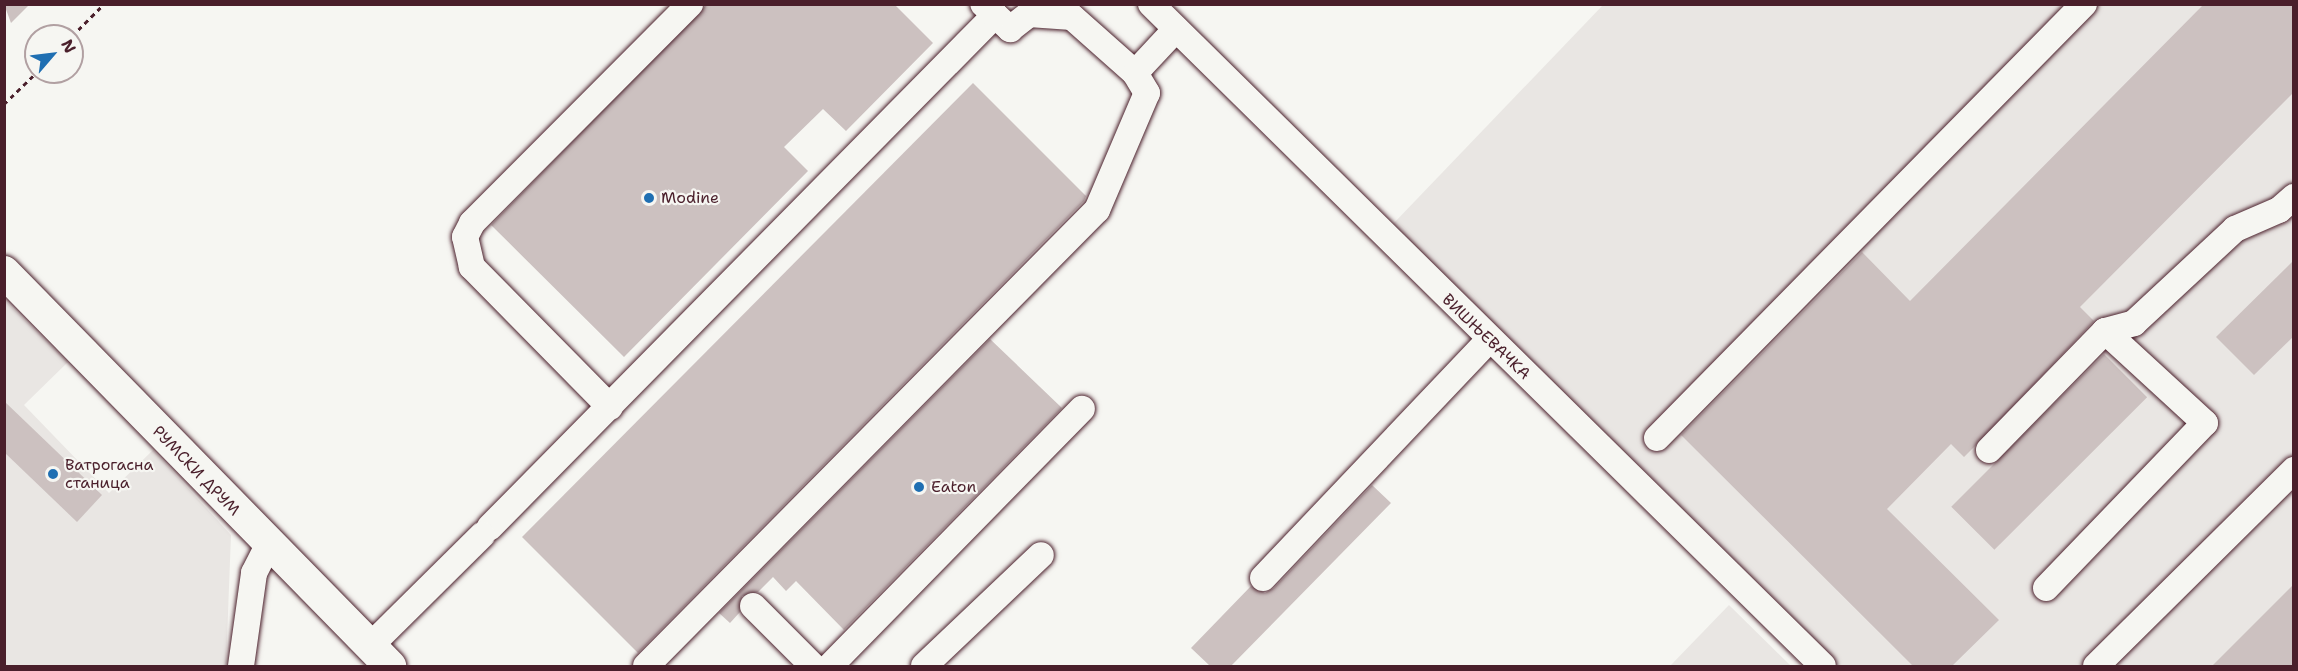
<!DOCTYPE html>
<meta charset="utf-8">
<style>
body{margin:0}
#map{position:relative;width:2298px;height:671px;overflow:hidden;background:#f6f6f2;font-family:"Shantell Sans",sans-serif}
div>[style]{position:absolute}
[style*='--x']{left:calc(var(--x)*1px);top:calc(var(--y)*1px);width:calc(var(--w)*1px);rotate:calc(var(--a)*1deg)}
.built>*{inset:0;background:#e9e6e3}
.building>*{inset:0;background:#ccc1c0;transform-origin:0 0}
.path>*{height:3px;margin-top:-1.5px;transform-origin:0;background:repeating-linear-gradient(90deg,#4a1f2b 0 4.5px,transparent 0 9px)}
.roads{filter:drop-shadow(0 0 2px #4a1f2b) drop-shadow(0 0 2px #4a1f2b)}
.minor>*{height:26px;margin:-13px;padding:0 13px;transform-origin:13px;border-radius:13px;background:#f6f6f2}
.major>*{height:32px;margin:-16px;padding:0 16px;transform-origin:16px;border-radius:16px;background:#f6f6f2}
.dots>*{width:16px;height:16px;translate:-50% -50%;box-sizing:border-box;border:3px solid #f6f6f2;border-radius:50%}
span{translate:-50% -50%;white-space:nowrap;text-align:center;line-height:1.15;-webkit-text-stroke:4.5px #f6f6f2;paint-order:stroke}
.poi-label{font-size:16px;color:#4a1f2b}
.left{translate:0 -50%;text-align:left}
.street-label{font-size:16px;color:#4a1f2b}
.frame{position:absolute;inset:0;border:6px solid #4a1f2b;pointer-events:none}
.north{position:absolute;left:24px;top:24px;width:60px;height:60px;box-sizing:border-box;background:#f6f6f2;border:2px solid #b1a0a2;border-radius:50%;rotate:62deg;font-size:16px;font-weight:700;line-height:24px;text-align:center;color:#4a1f2b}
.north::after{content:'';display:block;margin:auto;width:21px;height:27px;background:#1f6fb2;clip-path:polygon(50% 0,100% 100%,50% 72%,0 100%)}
</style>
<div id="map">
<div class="built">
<i style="clip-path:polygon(1603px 5px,2293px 5px,2293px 666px,1838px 666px,1393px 224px)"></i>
<i style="clip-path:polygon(4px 300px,68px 362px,24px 405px,109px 493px,153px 450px,231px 535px,226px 666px,5px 666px)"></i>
<i style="clip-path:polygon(1729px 605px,1791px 666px,1670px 666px)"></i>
</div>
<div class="building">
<i style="clip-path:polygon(4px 4px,30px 4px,11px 23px)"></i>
<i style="clip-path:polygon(707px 4px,894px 4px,933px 43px,846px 131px,823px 109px,784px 147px,808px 171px,624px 357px,491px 225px)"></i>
<i style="clip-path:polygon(2204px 4px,2294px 4px,2294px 92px,2080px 307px,2094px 321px,1975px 446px,1964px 457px,1951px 444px,1887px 509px,1999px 620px,1952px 666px,1913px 666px,1681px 435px,1862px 252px,1910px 301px)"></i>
<i style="clip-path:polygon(973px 83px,1086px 196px,1084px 201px,638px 653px,522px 537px)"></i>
<i style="clip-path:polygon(2294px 260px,2294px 336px,2254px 375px,2216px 337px)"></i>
<i style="clip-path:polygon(990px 339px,1062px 408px,844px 630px,796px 581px,786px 591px,773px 577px,758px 592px,742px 596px,740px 612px,730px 623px,719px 613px)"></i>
<i style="left:2104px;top:354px;width:61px;height:216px;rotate:45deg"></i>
<i style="clip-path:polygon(4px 401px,102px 495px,77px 522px,4px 452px)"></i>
<i style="clip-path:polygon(1372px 485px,1391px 503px,1231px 666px,1210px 666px,1191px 648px,1251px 586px,1265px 593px,1274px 588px)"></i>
<i style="clip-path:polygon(2294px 584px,2294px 666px,2212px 666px)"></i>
</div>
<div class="path">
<i style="--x:72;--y:36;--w:45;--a:-45"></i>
<i style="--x:4;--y:104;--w:46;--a:-44.1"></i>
</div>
<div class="roads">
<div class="minor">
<i style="--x:1151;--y:4;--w:943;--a:44.57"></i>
<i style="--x:995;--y:15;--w:21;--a:43"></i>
<i style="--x:1010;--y:29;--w:24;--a:-38"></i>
<i style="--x:1029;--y:14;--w:43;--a:4"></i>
<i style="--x:1072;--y:17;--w:84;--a:41.6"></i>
<i style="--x:1135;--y:73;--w:60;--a:-47"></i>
<i style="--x:610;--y:407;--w:197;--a:-134.6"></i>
<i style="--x:472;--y:267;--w:31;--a:-103"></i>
<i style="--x:465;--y:237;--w:16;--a:-63"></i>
<i style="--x:472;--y:223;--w:309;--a:-45.1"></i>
<i style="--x:1657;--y:438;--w:609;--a:-45.47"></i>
<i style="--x:1989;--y:450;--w:166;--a:-45.7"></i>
<i style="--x:2105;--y:331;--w:30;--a:-15"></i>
<i style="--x:2134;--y:323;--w:138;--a:-42.9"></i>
<i style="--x:2235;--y:229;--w:48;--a:-23.4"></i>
<i style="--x:2279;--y:210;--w:20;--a:-41"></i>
<i style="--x:490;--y:527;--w:719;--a:-45.39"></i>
<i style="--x:995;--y:15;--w:16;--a:-137"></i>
<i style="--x:1263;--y:578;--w:328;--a:-46.5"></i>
<i style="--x:2046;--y:588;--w:229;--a:-46.1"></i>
<i style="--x:2205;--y:423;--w:136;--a:-137.4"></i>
<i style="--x:753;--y:606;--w:85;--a:45"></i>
<i style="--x:370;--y:646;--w:158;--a:-44.7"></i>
<i style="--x:241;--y:666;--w:94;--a:-82"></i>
<i style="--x:254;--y:573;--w:30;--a:-63"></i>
<i style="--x:646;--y:666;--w:641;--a:-45.32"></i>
<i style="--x:1097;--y:210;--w:127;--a:-66.9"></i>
<i style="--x:1147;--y:93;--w:23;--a:-121"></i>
<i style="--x:830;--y:666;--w:360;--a:-45.6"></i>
<i style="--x:924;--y:666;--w:161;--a:-43.5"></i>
<i style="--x:2096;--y:666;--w:279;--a:-44.7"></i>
</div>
<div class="major">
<i style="--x:4;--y:272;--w:552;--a:45.59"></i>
</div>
</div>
<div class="dots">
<i style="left:649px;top:198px;background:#1f6fb2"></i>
<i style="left:53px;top:474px;background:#1f6fb2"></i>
<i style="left:919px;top:487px;background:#1f6fb2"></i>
</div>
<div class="poi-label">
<span class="left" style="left:661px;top:198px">Modine</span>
<span class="left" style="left:65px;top:474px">Ватрогасна<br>станица</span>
<span class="left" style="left:931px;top:487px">Eaton</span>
</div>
<div class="street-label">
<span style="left:1486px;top:337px;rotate:44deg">ВИШЊЕВАЧКА</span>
<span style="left:196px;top:471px;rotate:46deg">РУМСКИ ДРУМ</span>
</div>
<div class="frame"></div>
<div class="north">N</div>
</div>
